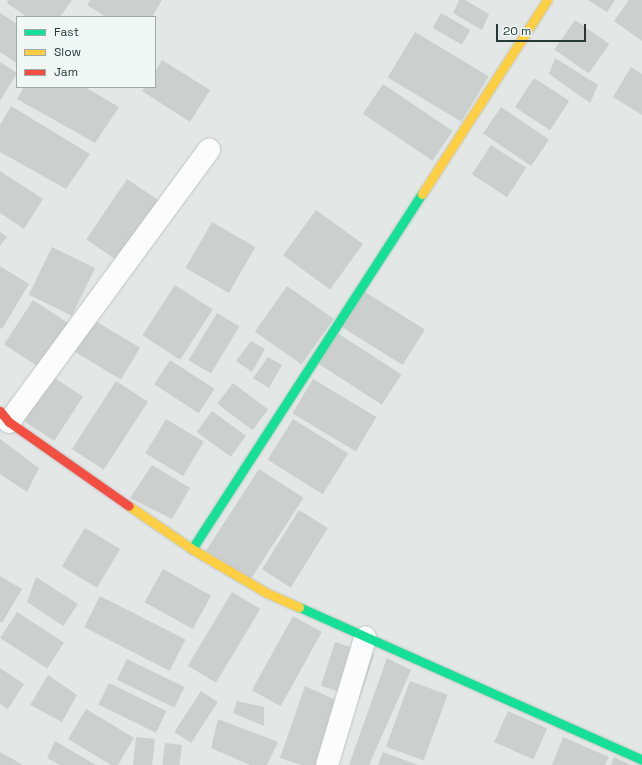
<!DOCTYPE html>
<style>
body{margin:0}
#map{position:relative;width:642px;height:765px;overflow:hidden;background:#e3e8e7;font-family:"Space Grotesk",sans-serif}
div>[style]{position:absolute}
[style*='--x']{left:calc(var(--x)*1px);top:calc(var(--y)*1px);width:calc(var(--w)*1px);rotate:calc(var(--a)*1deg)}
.building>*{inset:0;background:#cbcfce;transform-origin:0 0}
.roads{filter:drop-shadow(0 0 1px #c0c5c4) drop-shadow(0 0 1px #c0c5c4)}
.street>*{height:22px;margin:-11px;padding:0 11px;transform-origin:11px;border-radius:11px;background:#fbfcfb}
.fast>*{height:9px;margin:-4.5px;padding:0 4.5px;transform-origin:4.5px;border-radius:4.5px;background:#16e098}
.slow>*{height:9px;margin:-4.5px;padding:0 4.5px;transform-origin:4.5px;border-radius:4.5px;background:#ffcf43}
.jam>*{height:9px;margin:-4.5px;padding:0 4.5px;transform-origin:4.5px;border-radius:4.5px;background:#f24e42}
span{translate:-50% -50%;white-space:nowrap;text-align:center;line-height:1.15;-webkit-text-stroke:3px #f1f7f5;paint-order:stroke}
.legend{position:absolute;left:16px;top:16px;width:140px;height:72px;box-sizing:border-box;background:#f1f7f5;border:1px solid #9faba9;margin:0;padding:5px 7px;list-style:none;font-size:12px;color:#233a37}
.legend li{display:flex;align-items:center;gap:8px;height:20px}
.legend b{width:20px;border:1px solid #9faba9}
.scale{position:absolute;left:496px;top:24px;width:90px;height:18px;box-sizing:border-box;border:2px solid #233a37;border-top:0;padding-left:5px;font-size:12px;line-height:14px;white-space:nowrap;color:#233a37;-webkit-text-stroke:3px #f1f7f5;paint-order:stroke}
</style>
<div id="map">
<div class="building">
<i style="clip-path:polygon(8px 0,72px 0,60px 17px,27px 17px,7px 3px)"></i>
<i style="clip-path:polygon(90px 0,162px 0,152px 17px,106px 17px,87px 5px)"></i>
<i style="clip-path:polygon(459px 0,465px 0,489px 14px,482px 30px,453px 13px)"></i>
<i style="clip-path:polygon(588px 0,615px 0,607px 12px)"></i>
<i style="clip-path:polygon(629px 0,642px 0,642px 41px,614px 21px)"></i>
<i style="clip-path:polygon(0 13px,17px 24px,17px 63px,0 52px)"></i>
<i style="left:441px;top:13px;width:34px;height:17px;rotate:30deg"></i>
<i style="left:575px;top:20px;width:42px;height:36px;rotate:35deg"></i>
<i style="left:415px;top:32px;width:86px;height:53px;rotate:31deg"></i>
<i style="clip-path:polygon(555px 58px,598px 85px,590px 103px,549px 74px)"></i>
<i style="clip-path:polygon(162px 60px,210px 90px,190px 122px,142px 91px,145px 87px,155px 87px,155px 72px)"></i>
<i style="clip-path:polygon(0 62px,17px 73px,0 101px)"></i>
<i style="clip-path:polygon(631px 67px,642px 74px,642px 115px,613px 97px)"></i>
<i style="left:534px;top:78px;width:42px;height:35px;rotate:33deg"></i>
<i style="left:383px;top:84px;width:84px;height:36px;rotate:34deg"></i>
<i style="clip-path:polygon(24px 87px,85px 87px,119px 107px,95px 143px,17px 99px)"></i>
<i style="clip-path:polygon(11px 106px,90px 154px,66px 189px,0 152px,0 125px)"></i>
<i style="left:501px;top:107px;width:58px;height:32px;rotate:34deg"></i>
<i style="left:491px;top:145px;width:42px;height:35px;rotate:33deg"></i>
<i style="clip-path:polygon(0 171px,43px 199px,24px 229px,0 213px)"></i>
<i style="left:127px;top:179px;width:43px;height:73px;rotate:34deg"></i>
<i style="left:316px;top:210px;width:58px;height:56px;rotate:36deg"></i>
<i style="left:212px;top:222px;width:50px;height:53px;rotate:30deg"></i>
<i style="clip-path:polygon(0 232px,7px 237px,0 246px)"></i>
<i style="left:52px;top:247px;width:48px;height:53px;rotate:26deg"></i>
<i style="clip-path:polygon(0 266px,29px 284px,2px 329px,0 328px)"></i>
<i style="left:175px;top:285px;width:45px;height:60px;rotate:33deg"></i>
<i style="left:287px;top:286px;width:57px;height:56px;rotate:35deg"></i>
<i style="left:357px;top:287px;width:80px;height:42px;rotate:32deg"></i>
<i style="left:33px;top:300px;width:43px;height:53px;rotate:33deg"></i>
<i style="left:217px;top:313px;width:26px;height:55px;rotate:31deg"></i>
<i style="left:92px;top:319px;width:56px;height:37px;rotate:31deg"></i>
<i style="left:336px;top:332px;width:78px;height:36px;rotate:33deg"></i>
<i style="clip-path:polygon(251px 341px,265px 349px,252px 372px,236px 361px)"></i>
<i style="clip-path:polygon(268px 357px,282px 365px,269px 388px,253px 378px)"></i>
<i style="left:170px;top:360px;width:53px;height:29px;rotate:33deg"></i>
<i style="left:47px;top:373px;width:43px;height:53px;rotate:33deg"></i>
<i style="left:313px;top:379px;width:74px;height:40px;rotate:31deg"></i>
<i style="left:116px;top:381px;width:38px;height:81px;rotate:33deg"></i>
<i style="left:233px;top:383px;width:44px;height:26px;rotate:37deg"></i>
<i style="left:212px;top:411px;width:42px;height:26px;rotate:36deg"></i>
<i style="left:166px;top:419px;width:44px;height:40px;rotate:31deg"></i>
<i style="left:293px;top:419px;width:65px;height:48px;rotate:32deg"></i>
<i style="clip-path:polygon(0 439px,39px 468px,27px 492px,0 474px)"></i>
<i style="clip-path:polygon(152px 465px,190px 488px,172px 519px,130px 498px)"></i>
<i style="left:259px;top:469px;width:53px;height:98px;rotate:33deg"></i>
<i style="left:299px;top:510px;width:34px;height:70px;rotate:32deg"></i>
<i style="left:85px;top:528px;width:41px;height:45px;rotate:31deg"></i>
<i style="left:163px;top:569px;width:55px;height:38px;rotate:29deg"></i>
<i style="clip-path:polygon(0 576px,22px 589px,2px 623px,0 622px)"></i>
<i style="clip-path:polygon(36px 577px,78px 604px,63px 626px,27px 602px)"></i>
<i style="left:232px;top:592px;width:33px;height:86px;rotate:31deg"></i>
<i style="left:100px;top:596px;width:96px;height:35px;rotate:27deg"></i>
<i style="left:17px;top:612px;width:56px;height:31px;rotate:33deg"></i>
<i style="left:293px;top:616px;width:33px;height:85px;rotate:29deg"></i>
<i style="left:335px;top:642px;width:41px;height:46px;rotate:18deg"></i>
<i style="clip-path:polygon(387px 658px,411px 670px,369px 765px,349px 765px)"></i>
<i style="left:127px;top:659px;width:64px;height:23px;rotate:26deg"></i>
<i style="clip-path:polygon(0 668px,24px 684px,8px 709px,0 704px)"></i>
<i style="clip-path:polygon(48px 675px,77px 695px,62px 722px,30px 705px)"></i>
<i style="left:410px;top:681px;width:40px;height:70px;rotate:20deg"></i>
<i style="left:109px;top:683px;width:64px;height:24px;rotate:26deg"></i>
<i style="clip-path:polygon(305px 686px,351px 707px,323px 765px,302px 765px,280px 758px)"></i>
<i style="left:201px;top:691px;width:20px;height:49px;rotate:33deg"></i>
<i style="clip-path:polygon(237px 701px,264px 707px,264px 726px,233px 713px)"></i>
<i style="left:86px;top:709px;width:56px;height:35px;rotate:31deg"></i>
<i style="left:508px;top:711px;width:43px;height:34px;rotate:24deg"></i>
<i style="clip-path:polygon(218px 719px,278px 742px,267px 765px,250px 765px,211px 748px)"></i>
<i style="left:136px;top:737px;width:19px;height:28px;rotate:6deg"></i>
<i style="clip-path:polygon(563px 737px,609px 757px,605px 765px,552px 765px)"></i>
<i style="clip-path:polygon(55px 741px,96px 765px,60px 765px,47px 758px)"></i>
<i style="left:165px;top:743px;width:17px;height:22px;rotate:7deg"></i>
<i style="clip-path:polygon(0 752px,23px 765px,0 765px)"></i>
<i style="clip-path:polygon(383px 752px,418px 765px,378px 765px)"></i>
<i style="clip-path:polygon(614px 757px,631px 765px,611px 765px)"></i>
</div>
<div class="roads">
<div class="street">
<i style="--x:9;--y:422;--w:338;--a:-53.7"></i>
<i style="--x:327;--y:765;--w:133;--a:-73.3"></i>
</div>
<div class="fast">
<i style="--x:192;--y:549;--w:423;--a:-57.1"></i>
<i style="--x:299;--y:607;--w:376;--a:24"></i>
</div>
<div class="slow">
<i style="--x:422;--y:194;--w:231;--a:-57.2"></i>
<i style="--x:129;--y:506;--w:76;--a:34.3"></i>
<i style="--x:192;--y:549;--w:87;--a:30.4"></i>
<i style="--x:267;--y:593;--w:35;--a:24"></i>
</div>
<div class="jam">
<i style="--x:0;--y:411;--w:14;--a:51"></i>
<i style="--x:9;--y:422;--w:146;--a:35"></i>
</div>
</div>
<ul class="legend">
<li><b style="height:5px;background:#16e098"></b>Fast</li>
<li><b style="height:5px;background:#ffcf43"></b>Slow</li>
<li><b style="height:5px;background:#f24e42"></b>Jam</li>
</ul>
<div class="scale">20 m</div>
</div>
